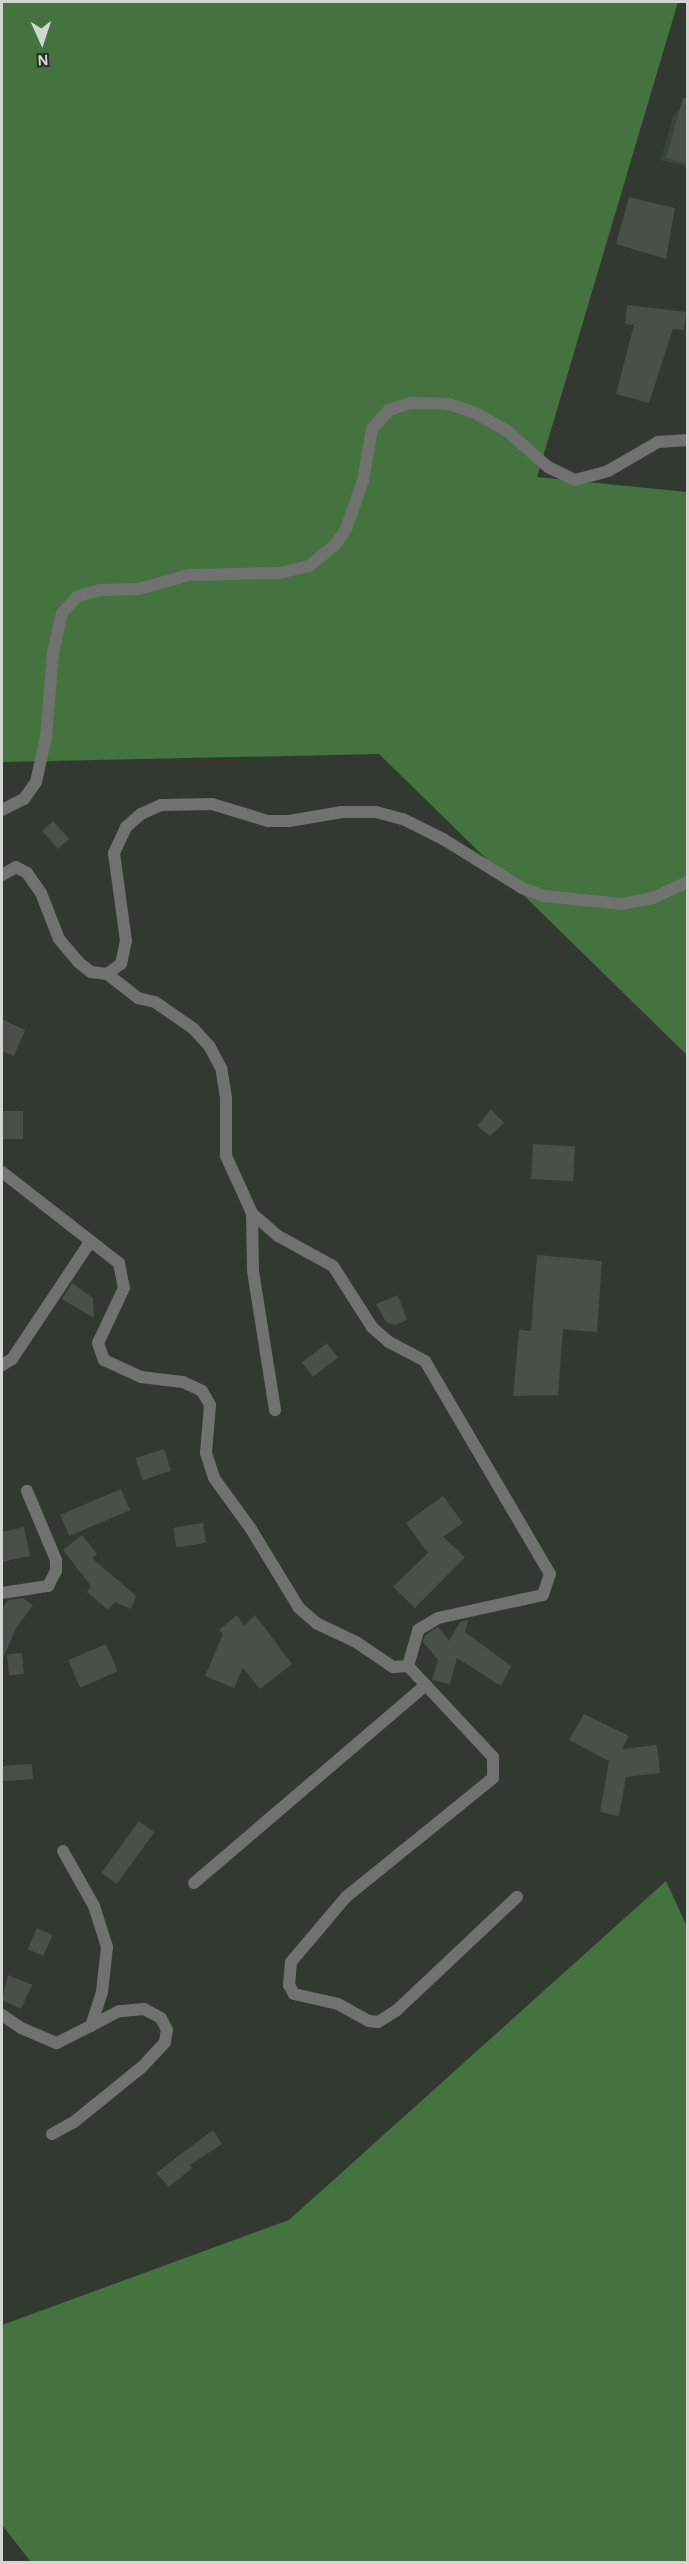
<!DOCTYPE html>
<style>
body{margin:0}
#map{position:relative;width:689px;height:2564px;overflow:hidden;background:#323931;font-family:"Alegreya Sans",sans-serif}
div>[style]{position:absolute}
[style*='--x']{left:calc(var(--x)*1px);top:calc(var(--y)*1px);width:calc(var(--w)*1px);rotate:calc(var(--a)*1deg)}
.built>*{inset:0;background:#3a4539}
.forest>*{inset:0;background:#457340}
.building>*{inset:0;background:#495048;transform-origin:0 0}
.minor>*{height:12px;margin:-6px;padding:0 6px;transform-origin:6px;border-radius:6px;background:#6f726e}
.tertiary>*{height:12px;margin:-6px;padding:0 6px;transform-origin:6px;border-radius:6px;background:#6f726e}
span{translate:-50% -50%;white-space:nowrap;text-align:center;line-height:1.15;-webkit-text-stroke:4.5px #282f28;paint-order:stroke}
.frame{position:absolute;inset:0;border:3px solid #d2d6d1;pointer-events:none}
.north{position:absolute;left:12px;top:12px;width:60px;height:60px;-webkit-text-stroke:4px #282f28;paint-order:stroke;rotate:177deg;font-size:16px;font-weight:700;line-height:24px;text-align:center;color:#d2d6d1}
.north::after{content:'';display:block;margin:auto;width:21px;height:27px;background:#d2d6d1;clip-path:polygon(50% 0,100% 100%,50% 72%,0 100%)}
</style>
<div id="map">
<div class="built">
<i style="clip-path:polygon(687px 99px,687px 167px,661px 160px,673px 116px)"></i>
</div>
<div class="forest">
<i style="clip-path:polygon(2px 2px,678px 2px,537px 477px,687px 492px,687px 1055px,379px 754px,2px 762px)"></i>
<i style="clip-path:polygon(666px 1881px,688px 1929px,687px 2562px,31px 2562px,2px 2525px,2px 2325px,289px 2220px)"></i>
</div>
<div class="building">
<i style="clip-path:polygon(683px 98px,687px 98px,687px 164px,666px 158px)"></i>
<i style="clip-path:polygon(629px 197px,675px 208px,666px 259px,616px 244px)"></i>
<i style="clip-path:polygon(627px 305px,686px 312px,684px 330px,673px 329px,649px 403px,616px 394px,634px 325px,625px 324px)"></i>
<i style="left:53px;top:821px;width:24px;height:15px;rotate:48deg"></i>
<i style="clip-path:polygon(2px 1019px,25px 1030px,14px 1056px,2px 1051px)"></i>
<i style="clip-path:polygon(491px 1109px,504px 1123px,490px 1136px,477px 1126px)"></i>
<i style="left:2px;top:1111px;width:21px;height:28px"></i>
<i style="left:533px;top:1144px;width:42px;height:35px;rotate:3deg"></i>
<i style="clip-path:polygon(537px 1255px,602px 1261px,597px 1332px,563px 1329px,558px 1395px,513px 1396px,519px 1330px,531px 1331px)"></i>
<i style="clip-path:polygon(72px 1283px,93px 1298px,94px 1318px,62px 1299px)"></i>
<i style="clip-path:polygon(398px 1295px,407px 1320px,395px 1325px,386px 1322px,376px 1304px)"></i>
<i style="left:327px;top:1343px;width:18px;height:32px;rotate:52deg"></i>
<i style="left:164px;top:1449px;width:23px;height:30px;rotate:72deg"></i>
<i style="left:121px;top:1489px;width:23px;height:66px;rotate:67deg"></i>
<i style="clip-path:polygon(443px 1496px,463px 1523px,443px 1537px,465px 1557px,415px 1608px,393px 1587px,428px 1553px,406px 1523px)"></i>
<i style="left:203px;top:1523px;width:20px;height:30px;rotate:81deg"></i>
<i style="clip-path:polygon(24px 1527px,30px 1556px,2px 1562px,2px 1532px)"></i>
<i style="clip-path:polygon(82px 1535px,97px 1554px,92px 1558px,136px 1596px,131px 1609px,115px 1602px,108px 1610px,87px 1592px,91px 1586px,63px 1550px)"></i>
<i style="clip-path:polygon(23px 1598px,33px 1605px,16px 1628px,2px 1661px,2px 1609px,8px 1600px)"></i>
<i style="clip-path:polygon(237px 1615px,244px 1626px,255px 1615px,292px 1664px,260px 1689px,243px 1668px,234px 1688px,205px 1676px,223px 1634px,219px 1630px)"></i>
<i style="clip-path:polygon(468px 1620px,465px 1632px,511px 1666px,501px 1686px,457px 1658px,450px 1684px,432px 1680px,438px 1660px,423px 1642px,425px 1635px,438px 1627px,449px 1641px,460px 1622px)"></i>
<i style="left:106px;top:1644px;width:30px;height:41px;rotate:67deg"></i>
<i style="left:22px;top:1653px;width:21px;height:15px;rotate:85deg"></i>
<i style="clip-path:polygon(584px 1714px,629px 1736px,622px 1749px,657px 1745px,660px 1773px,626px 1777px,619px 1816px,600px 1812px,609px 1761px,569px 1740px)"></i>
<i style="left:32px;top:1764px;width:15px;height:30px;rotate:86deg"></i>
<i style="left:139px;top:1821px;width:19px;height:64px;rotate:36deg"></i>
<i style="left:37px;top:1928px;width:17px;height:23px;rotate:24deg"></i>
<i style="clip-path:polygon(8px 1975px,32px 1985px,21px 2009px,2px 2000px)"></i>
<i style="clip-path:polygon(213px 2130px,222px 2144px,190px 2165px,192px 2168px,169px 2187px,156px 2173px)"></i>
</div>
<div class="minor">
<i style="--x:2;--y:810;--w:25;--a:-27"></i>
<i style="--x:24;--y:799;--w:21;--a:-55"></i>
<i style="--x:36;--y:782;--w:46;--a:-77.5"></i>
<i style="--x:46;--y:737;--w:84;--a:-85.2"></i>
<i style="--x:53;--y:653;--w:41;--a:-77.3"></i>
<i style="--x:62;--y:613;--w:23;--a:-47"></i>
<i style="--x:78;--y:596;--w:23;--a:-15"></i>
<i style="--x:100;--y:590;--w:39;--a:-1"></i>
<i style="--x:139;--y:589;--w:52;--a:-15.6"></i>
<i style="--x:189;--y:575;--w:90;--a:-1.3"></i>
<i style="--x:279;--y:573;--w:31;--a:-13"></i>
<i style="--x:309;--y:566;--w:33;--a:-39"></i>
<i style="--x:335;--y:545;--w:19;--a:-55"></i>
<i style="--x:346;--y:529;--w:51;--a:-70.5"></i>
<i style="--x:363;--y:481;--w:53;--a:-80.2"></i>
<i style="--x:372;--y:429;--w:25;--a:-48"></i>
<i style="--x:389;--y:410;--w:22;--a:-18"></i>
<i style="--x:410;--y:403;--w:39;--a:1"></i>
<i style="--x:449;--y:404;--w:28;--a:19"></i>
<i style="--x:475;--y:413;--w:37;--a:29"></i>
<i style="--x:507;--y:431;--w:55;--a:41.3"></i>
<i style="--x:548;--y:467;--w:30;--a:26"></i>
<i style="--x:575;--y:480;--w:34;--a:-15"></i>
<i style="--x:608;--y:471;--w:58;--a:-30.1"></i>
<i style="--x:658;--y:442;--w:30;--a:-4"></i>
<i style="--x:2;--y:1172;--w:148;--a:37.9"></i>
<i style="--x:119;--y:1263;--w:25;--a:79"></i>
<i style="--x:124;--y:1288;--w:61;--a:115.3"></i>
<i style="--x:98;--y:1343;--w:18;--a:71"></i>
<i style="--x:104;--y:1360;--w:41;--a:24.7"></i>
<i style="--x:141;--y:1377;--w:42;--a:6.8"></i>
<i style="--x:183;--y:1382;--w:21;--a:25"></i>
<i style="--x:202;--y:1391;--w:16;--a:60"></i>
<i style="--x:210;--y:1405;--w:48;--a:94.8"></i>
<i style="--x:206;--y:1453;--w:26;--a:72"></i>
<i style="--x:214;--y:1478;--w:63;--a:54"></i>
<i style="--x:251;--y:1529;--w:92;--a:58.7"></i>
<i style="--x:299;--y:1608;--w:23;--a:41"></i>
<i style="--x:316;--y:1623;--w:44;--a:25.4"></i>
<i style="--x:356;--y:1642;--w:45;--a:34"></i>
<i style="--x:393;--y:1667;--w:15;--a:-4"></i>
<i style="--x:408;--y:1666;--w:37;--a:-74"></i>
<i style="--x:418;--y:1630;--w:23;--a:-31"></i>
<i style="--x:438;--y:1618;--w:107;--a:-12.4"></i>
<i style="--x:543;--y:1595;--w:22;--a:-72"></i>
<i style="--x:550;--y:1574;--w:247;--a:-120.4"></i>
<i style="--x:425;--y:1361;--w:41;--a:-152.2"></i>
<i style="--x:389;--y:1342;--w:23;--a:-139"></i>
<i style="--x:372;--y:1327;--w:72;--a:-122.6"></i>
<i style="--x:333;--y:1266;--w:63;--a:-151.4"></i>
<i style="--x:278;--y:1236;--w:35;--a:-139"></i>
<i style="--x:252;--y:1213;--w:63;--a:-114.5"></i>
<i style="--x:226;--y:1156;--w:58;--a:-90"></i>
<i style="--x:226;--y:1098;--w:30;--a:-99"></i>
<i style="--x:221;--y:1068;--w:24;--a:-118"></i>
<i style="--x:210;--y:1047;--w:24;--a:-132"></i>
<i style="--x:194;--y:1029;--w:47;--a:-145.3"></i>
<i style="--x:155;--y:1002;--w:17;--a:-167"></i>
<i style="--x:138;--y:998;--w:39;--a:-142"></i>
<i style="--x:252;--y:1213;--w:58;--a:89"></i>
<i style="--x:253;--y:1271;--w:141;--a:81"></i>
<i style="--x:2;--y:1365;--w:12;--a:-31"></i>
<i style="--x:12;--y:1359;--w:141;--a:-56.3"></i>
<i style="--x:2;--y:1593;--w:47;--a:-8.7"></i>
<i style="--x:48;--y:1586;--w:17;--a:-62"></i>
<i style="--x:56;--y:1571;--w:11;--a:-90"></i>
<i style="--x:56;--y:1560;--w:75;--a:-112.8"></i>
<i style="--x:408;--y:1666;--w:125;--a:47"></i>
<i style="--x:493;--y:1757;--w:21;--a:90"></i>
<i style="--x:493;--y:1778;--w:189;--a:141"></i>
<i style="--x:346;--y:1897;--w:85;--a:130.2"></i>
<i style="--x:291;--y:1962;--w:23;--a:95"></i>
<i style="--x:289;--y:1985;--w:10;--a:61"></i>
<i style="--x:294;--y:1994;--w:45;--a:12.8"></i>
<i style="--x:338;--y:2004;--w:35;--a:29"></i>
<i style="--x:369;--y:2021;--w:9;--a:6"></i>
<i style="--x:378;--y:2022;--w:22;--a:-32"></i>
<i style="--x:397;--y:2010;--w:165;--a:-43.3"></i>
<i style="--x:194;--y:1883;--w:305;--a:-40.5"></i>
<i style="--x:2;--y:2015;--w:23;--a:34"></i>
<i style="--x:21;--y:2028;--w:39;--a:23"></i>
<i style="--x:57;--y:2043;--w:38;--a:-27"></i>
<i style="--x:91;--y:2026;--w:36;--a:-72"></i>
<i style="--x:102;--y:1992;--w:45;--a:-83.7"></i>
<i style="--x:107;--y:1947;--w:43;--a:-107.6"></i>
<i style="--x:94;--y:1906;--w:63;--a:-119.4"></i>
<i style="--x:52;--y:2134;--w:25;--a:-29"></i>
<i style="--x:74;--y:2122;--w:87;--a:-39"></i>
<i style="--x:142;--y:2067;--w:34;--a:-47"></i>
<i style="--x:165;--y:2042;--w:12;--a:-81"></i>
<i style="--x:167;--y:2030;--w:13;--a:-117"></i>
<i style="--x:161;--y:2018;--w:19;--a:-152"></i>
<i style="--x:144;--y:2009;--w:25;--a:175"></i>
<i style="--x:119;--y:2011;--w:32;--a:152"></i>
</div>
<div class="tertiary">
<i style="--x:2;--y:875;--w:16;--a:-30"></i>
<i style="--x:16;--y:867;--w:13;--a:29"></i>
<i style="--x:27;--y:873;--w:24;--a:55"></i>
<i style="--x:41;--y:893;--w:49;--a:68.6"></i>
<i style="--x:59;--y:939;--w:30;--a:50"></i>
<i style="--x:78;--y:962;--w:16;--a:38"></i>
<i style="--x:91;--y:972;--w:16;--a:7"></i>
<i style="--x:107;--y:974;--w:17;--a:-36"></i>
<i style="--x:121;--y:964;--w:24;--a:-78"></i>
<i style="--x:126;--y:941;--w:89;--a:-97.8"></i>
<i style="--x:114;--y:853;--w:29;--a:-65"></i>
<i style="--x:126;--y:827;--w:20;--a:-41"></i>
<i style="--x:141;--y:814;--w:22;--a:-24"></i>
<i style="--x:161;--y:805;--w:51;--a:-1.1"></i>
<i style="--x:212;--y:804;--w:59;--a:16.9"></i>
<i style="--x:268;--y:821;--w:21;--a:0"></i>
<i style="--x:289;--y:821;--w:54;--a:-9.6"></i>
<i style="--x:342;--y:812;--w:34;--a:0"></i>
<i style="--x:376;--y:812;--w:28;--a:15"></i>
<i style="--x:403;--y:819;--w:45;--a:26.6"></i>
<i style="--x:443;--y:839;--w:93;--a:31.8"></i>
<i style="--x:522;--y:888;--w:23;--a:20"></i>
<i style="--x:544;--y:896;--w:78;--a:5.9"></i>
<i style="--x:622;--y:904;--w:32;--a:-11"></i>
<i style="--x:653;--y:898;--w:38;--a:-25"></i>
</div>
<div class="frame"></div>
<div class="north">N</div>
</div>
